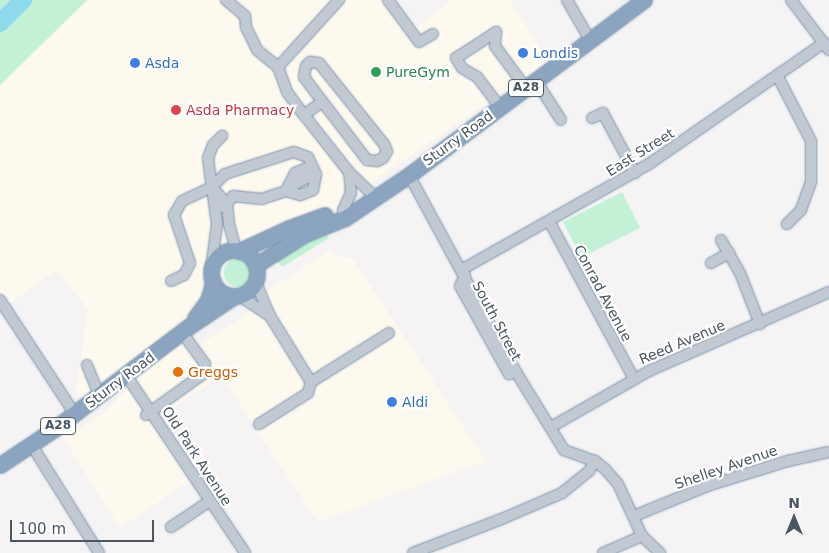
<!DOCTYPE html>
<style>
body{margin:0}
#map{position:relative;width:829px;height:553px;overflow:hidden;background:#f5f3f3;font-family:"DejaVu Sans",sans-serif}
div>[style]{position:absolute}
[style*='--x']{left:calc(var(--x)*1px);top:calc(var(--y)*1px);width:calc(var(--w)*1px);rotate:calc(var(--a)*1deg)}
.commercial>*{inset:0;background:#fdf9ef}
.green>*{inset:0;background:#c3f1d5;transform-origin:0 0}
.round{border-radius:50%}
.river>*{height:18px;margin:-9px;padding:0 9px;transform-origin:9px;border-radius:9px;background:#90daee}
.roads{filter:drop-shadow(0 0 1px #7690ad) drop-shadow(0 0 1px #7690ad)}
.minor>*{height:10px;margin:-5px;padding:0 5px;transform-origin:5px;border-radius:5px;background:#c1cad2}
.highway>*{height:15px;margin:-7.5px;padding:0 7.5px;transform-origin:7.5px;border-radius:7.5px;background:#8ba5c1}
.highway>.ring{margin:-7.5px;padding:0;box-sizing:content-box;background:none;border:15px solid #8ba5c1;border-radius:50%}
.dots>*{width:14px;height:14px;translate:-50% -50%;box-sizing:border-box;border:2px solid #fff;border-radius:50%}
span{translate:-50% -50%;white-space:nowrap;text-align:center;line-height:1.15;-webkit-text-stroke:4.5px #fff;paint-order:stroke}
.shield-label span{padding:1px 4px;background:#fff;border:1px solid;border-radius:4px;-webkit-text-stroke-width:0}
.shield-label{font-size:12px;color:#4a5661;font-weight:700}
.shop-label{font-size:14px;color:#366cbe}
.left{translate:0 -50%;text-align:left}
.leisure-label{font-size:14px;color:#27864d}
.health-label{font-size:14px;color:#be3a42}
.street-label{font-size:14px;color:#4a5661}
.food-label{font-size:14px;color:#c56008}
.north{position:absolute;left:769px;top:493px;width:50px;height:50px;-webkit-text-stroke:4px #fff;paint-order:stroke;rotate:0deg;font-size:14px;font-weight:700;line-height:20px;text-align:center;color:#4a5661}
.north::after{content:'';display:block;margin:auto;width:18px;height:22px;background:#4a5661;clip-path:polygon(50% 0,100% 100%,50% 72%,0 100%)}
.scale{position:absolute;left:10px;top:520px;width:144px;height:22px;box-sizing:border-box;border:2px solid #4a5661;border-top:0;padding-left:6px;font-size:15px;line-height:18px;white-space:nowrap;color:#4a5661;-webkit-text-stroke:4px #fff;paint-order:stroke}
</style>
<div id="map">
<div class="commercial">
<i style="clip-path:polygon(88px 0,392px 0,418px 27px,452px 0,510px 0,548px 61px,379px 177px,331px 213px,220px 255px,213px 265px,211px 278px,188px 327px,82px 400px,76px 391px,88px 309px,56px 270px,0 310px,0 86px)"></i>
<i style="clip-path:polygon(330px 250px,334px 255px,352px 258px,486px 461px,318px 522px,221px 376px,151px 422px,191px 480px,120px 528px,63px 438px,103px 414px,143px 372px,194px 335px,200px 344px,242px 318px,271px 288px)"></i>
</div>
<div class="green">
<i style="clip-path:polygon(0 0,87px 0,0 85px)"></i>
<i style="left:622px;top:192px;width:40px;height:66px;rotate:63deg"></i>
<i style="clip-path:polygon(325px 231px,329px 238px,282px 267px,273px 256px)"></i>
<i class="round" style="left:224px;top:259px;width:28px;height:28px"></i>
</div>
<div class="river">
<i style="--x:0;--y:23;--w:33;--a:-45"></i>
</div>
<div class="roads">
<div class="minor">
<i style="--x:226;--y:0;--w:25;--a:40"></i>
<i style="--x:245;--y:16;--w:11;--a:85"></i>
<i style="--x:246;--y:27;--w:25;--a:64"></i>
<i style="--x:257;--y:50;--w:27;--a:39"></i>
<i style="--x:278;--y:67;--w:27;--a:70"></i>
<i style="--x:287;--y:92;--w:29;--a:54"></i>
<i style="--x:304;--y:115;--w:73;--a:51.7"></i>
<i style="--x:349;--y:172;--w:36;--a:44"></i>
<i style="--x:388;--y:0;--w:52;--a:53.6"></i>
<i style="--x:419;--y:42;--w:16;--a:-30"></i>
<i style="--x:567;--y:0;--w:46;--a:60.1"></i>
<i style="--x:791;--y:0;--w:63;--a:52.8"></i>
<i style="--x:310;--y:62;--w:9;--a:6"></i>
<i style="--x:319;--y:63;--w:104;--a:51.3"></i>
<i style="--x:384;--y:144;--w:8;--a:67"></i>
<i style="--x:387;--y:151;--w:8;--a:120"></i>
<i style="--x:383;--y:158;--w:7;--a:153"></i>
<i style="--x:377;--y:161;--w:10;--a:-174"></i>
<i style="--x:367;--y:160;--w:64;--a:-127.4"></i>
<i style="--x:328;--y:109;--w:40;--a:-127"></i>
<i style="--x:304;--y:77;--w:11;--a:-80"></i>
<i style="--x:306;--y:66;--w:6;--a:-45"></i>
<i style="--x:278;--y:67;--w:91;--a:-47.7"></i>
<i style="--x:777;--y:75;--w:74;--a:62.7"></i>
<i style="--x:811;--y:141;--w:41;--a:90"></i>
<i style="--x:811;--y:182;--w:30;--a:110"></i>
<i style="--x:801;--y:210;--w:20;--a:135"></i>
<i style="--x:536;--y:81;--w:46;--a:57.3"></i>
<i style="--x:500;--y:107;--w:38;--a:-127"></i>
<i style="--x:477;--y:77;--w:17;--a:-149"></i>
<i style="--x:462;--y:68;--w:12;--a:-121"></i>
<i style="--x:456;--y:58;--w:48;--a:-33"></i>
<i style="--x:496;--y:32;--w:14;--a:94"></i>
<i style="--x:495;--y:46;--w:52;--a:53.6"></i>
<i style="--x:304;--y:115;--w:22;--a:-36"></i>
<i style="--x:592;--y:118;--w:12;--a:-24"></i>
<i style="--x:603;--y:113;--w:68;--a:61.9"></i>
<i style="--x:312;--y:166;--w:18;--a:158"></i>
<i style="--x:295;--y:173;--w:20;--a:117"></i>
<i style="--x:286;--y:191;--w:15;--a:16"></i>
<i style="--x:300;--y:195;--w:14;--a:-21"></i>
<i style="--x:313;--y:190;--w:16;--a:-79"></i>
<i style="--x:409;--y:175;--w:224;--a:61.5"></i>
<i style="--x:516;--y:372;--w:92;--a:58.4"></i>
<i style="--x:564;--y:450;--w:33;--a:20"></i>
<i style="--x:595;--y:461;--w:13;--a:39"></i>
<i style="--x:605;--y:469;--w:20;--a:49"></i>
<i style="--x:618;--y:484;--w:57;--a:65.2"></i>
<i style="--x:642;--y:536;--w:25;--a:43"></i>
<i style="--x:212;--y:187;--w:23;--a:49"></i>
<i style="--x:227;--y:204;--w:20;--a:84"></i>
<i style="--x:229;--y:224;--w:27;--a:75"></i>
<i style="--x:343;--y:210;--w:19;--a:-65"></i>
<i style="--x:351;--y:193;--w:21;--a:-95"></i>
<i style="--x:549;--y:221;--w:179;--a:61.7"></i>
<i style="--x:721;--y:240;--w:38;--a:60"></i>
<i style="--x:740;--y:273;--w:55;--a:68.6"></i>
<i style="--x:711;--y:263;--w:21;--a:-29"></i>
<i style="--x:211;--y:270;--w:46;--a:-82.6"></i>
<i style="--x:217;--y:224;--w:67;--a:-97.8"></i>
<i style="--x:208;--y:158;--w:14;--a:-69"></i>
<i style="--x:213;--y:145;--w:13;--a:-45"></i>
<i style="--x:461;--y:270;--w:216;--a:-29.4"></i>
<i style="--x:649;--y:164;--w:213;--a:-34.7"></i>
<i style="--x:465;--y:275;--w:12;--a:114"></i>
<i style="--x:460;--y:286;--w:101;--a:60.9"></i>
<i style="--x:509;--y:374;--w:7;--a:-16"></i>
<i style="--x:171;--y:281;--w:14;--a:-25"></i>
<i style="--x:184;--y:275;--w:13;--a:-63"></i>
<i style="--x:190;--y:263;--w:51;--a:-108.4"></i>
<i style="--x:174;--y:215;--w:16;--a:-60"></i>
<i style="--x:182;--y:201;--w:33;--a:-25"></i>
<i style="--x:212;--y:187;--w:18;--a:-45"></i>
<i style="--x:225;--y:174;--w:72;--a:-17.7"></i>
<i style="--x:294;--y:152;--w:15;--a:20"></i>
<i style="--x:308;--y:157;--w:19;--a:65"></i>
<i style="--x:316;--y:174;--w:20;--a:156"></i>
<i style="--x:298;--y:182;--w:15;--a:143"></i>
<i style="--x:286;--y:191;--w:25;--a:162"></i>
<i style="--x:262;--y:199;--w:29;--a:-174"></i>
<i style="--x:233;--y:196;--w:10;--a:127"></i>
<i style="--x:227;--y:204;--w:13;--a:157"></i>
<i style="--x:256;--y:283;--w:36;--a:67"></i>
<i style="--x:270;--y:316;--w:78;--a:58.2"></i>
<i style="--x:240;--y:296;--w:36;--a:34"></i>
<i style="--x:0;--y:300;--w:136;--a:56.7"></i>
<i style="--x:87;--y:365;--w:32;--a:68"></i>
<i style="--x:126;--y:375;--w:214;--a:56.2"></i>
<i style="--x:146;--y:415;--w:70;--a:-35.7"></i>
<i style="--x:203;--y:374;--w:10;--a:-79"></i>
<i style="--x:205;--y:364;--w:39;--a:-126"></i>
<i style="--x:259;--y:424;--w:58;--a:-32.3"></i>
<i style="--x:308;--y:393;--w:11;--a:-75"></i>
<i style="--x:311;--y:382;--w:92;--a:-32.1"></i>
<i style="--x:551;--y:427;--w:113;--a:-29.7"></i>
<i style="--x:649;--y:371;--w:197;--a:-23.7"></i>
<i style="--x:31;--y:444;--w:128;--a:58"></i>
<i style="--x:634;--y:516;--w:79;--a:-22.3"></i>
<i style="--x:707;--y:486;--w:85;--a:-17.2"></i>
<i style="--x:788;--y:461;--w:42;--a:-12.4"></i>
<i style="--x:171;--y:527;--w:47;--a:-33.7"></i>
<i style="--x:413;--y:553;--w:97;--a:-21"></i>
<i style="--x:504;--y:518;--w:63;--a:-23.3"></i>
<i style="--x:562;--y:493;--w:35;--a:-39"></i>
<i style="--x:589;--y:471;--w:12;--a:-59"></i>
<i style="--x:603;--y:553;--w:43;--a:-23.6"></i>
</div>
<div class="highway">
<i class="ring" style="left:211px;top:250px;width:31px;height:31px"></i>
<i style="--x:239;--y:251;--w:55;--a:-24.7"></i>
<i style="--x:289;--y:228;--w:38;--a:-20"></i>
<i style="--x:256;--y:265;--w:58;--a:-32.3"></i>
<i style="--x:305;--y:234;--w:43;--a:-21.8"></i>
<i style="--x:345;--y:218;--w:77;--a:-33.9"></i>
<i style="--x:409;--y:175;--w:293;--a:-36.7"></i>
<i style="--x:195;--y:318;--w:22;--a:-54"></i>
<i style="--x:208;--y:300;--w:19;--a:-74"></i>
<i style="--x:0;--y:465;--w:65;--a:-33.7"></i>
<i style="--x:54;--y:429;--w:168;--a:-37.3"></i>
<i style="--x:188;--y:327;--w:54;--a:-33.7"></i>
</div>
</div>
<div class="dots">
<i style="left:523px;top:53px;background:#3f7fe0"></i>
<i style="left:135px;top:63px;background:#3f7fe0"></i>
<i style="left:376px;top:72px;background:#2e9e5b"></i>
<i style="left:176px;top:110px;background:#e0444e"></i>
<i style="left:178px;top:372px;background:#e8710a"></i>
<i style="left:392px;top:402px;background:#3f7fe0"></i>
</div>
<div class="shield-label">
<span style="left:526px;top:88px">A28</span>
<span style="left:58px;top:426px">A28</span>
</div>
<div class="shop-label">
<span class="left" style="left:533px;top:53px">Londis</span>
<span class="left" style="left:145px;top:63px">Asda</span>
<span class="left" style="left:402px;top:402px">Aldi</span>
</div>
<div class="leisure-label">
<span class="left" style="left:386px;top:72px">PureGym</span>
</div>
<div class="health-label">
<span class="left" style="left:186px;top:110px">Asda Pharmacy</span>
</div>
<div class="street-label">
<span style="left:458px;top:138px;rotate:-36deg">Sturry Road</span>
<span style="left:640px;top:152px;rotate:-32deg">East Street</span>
<span style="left:603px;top:293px;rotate:62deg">Conrad Avenue</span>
<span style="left:497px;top:321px;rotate:62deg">South Street</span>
<span style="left:682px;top:342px;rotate:-23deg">Reed Avenue</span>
<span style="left:120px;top:380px;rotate:-37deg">Sturry Road</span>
<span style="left:197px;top:456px;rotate:57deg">Old Park Avenue</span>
<span style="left:726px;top:467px;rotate:-19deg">Shelley Avenue</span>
</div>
<div class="food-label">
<span class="left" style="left:188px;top:372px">Greggs</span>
</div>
<div class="north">N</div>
<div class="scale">100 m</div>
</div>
